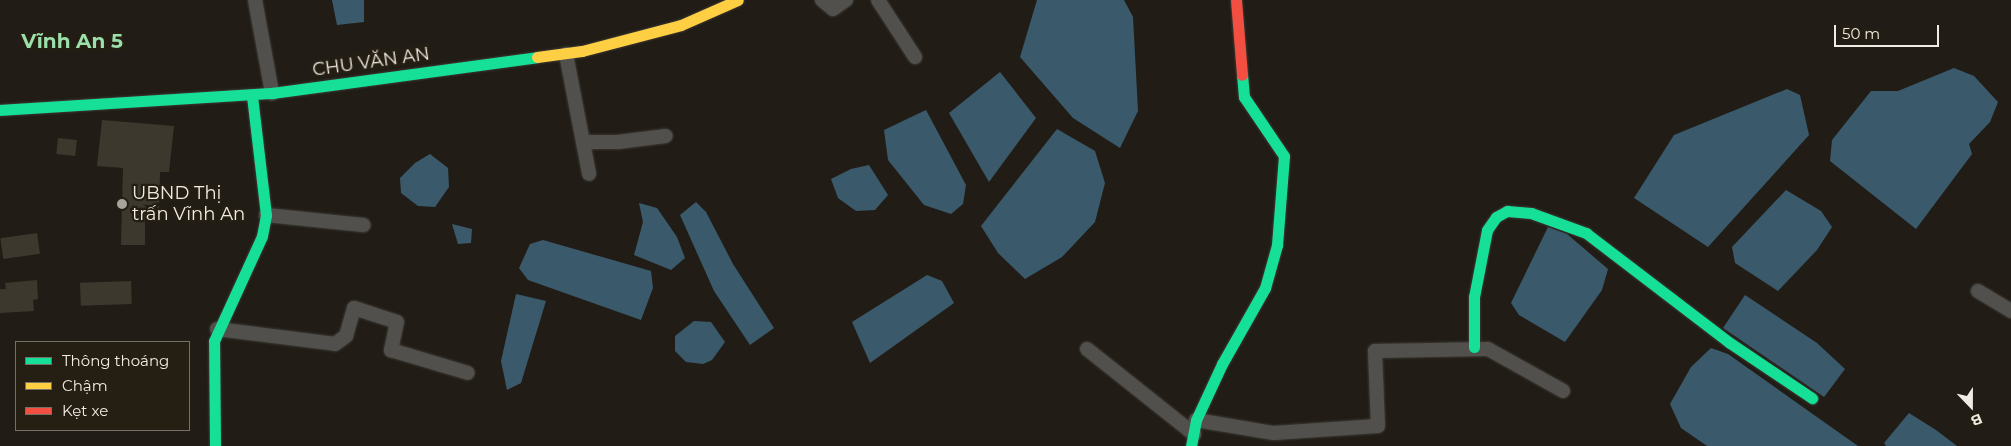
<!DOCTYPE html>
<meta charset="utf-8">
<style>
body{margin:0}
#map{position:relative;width:2011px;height:446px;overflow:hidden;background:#211d16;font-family:Montserrat,sans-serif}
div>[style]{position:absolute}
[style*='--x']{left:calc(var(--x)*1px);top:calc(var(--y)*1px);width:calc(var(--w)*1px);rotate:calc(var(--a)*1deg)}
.water>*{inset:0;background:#3a5a6c}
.building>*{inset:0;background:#3c382e;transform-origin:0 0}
.roads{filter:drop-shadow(0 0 1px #3d3934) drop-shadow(0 0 1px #3d3934)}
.street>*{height:14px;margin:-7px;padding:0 7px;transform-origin:7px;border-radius:7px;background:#51504d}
.fast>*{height:11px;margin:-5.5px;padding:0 5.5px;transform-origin:5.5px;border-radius:5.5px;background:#16e098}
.slow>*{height:11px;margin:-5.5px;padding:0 5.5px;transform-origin:5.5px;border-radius:5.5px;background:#ffcf43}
.jam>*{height:11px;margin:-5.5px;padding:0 5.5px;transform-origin:5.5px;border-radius:5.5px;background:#f24e42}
.dots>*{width:14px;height:14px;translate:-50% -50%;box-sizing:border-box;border:2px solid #251e12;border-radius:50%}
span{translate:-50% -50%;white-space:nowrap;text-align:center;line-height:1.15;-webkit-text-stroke:4.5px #251e12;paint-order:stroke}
.street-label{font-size:18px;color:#f0ece3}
.poi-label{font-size:18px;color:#f0ece3}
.left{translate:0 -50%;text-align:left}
.quarter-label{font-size:20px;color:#9bdfab;font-weight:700}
.legend{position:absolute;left:15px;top:341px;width:175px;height:90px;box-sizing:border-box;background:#251e12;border:1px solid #767066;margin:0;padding:6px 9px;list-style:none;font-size:15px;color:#f0ece3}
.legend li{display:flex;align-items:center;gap:10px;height:25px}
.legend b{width:25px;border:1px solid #767066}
.north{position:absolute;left:1946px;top:381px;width:50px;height:50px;-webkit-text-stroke:4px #251e12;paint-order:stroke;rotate:158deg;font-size:14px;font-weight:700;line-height:20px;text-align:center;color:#f0ece3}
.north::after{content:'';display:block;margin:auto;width:18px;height:22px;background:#f0ece3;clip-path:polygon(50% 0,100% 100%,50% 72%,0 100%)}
.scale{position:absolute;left:1834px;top:25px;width:105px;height:22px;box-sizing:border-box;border:2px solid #f0ece3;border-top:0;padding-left:6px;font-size:15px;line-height:18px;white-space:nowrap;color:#f0ece3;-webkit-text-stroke:4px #251e12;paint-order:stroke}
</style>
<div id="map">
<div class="water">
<i style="clip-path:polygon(332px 0,364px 0,364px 22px,337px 25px)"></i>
<i style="clip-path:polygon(1037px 0,1124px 0,1133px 17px,1138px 111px,1120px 148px,1073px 118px,1020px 57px)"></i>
<i style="clip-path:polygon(1954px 68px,1974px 76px,1998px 102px,1990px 122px,1969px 144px,1972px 154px,1916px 229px,1830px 161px,1832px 140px,1871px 91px,1898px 91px)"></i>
<i style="clip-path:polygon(1000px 72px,1036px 118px,989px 182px,949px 113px)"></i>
<i style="clip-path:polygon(1787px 89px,1800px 95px,1809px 135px,1708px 247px,1634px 198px,1674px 135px)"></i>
<i style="clip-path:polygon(926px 110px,966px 185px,963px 204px,951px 214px,924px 205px,888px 160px,884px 130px)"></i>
<i style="clip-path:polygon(1057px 129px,1095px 151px,1105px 183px,1095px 222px,1062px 257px,1025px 279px,998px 253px,981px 226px)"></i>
<i style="clip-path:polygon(430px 154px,448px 168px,449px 187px,435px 207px,418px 206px,401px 193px,400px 178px,415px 163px)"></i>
<i style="clip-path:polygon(869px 165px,888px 195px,875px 210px,856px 211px,838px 198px,831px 179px,851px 169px)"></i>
<i style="clip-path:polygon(1786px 190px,1821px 211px,1832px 227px,1817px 250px,1778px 291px,1735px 263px,1732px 247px)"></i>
<i style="clip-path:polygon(696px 202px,706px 212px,733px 264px,774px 328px,750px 345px,714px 291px,680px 215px)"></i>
<i style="clip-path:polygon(639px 203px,657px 208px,677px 237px,685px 258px,671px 270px,634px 255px,643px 222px)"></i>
<i style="clip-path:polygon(452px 224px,472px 229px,471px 243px,458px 244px)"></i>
<i style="clip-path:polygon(1548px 227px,1567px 234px,1608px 269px,1602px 290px,1565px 342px,1519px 315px,1511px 303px)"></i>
<i style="clip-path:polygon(543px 240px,651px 271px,653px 288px,641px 320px,528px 280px,519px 268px,530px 244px)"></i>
<i style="clip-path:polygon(927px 275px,942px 281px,954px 303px,870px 363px,852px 322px)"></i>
<i style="clip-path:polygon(516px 294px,546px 301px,521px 383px,507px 390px,501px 361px)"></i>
<i style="clip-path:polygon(1745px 295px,1817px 343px,1845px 369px,1824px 397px,1723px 328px)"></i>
<i style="clip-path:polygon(694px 321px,711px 322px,725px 342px,712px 360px,703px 364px,686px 362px,675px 351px,675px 336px)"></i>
<i style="clip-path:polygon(1711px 348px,1728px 354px,1858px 446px,1707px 446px,1681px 428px,1670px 404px,1691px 367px)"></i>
<i style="clip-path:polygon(1909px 413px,1936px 430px,1957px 446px,1886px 446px,1884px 443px)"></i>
</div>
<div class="building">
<i style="clip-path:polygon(102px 120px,174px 126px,169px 172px,160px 172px,159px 219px,145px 219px,145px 245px,121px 245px,123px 168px,97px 166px)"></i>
<i style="left:58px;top:138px;width:19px;height:16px;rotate:6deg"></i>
<i style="left:37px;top:233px;width:21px;height:37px;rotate:82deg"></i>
<i style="clip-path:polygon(37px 280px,38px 299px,33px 300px,34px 311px,0 313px,0 289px,6px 289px,5px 283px)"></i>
<i style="left:131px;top:281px;width:23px;height:51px;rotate:88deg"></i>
</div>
<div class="roads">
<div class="street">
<i style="--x:255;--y:0;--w:95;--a:79.6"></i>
<i style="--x:822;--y:0;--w:14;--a:39"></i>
<i style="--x:833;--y:9;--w:16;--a:-35"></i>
<i style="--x:878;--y:0;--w:68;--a:57"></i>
<i style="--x:566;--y:54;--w:122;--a:79.1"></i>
<i style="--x:583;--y:142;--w:35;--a:0"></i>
<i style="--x:618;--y:142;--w:48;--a:-7.1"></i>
<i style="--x:266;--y:215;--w:98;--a:5.9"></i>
<i style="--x:1978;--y:291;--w:39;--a:31"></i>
<i style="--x:217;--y:329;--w:119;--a:7.2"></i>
<i style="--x:335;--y:344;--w:14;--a:-36"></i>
<i style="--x:346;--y:336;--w:29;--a:-74"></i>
<i style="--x:354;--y:308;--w:45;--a:18"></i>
<i style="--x:397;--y:322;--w:29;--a:102"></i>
<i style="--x:391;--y:350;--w:80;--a:16.6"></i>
<i style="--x:1087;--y:349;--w:137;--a:38.5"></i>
<i style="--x:1196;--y:420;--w:79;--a:9.5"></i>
<i style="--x:1274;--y:433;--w:104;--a:-3.9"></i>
<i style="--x:1378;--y:426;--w:75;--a:-92.3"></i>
<i style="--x:1375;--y:351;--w:113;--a:-1"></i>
<i style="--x:1488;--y:349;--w:86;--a:29.2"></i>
</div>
<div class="fast">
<i style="--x:0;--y:110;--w:273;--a:-3.6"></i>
<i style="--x:272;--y:93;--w:267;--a:-7.7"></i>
<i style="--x:1474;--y:347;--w:50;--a:-90"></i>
<i style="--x:1474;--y:297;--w:68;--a:-79"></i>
<i style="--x:1487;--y:230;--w:16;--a:-55"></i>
<i style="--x:1496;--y:217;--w:13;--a:-29"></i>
<i style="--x:1507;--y:211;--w:24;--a:5"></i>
<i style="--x:1531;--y:213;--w:59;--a:20"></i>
<i style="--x:1586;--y:233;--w:181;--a:37.4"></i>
<i style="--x:1730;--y:343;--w:99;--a:33.9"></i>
<i style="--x:215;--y:446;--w:105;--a:-90.5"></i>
<i style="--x:214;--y:341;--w:115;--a:-65.4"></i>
<i style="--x:262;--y:236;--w:21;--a:-79"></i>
<i style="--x:266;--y:215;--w:121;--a:-96.7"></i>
<i style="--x:1191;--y:446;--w:26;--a:-79"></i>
<i style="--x:1196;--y:420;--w:62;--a:-65.1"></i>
<i style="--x:1222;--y:364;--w:87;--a:-60.5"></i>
<i style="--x:1265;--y:288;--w:45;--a:-74.4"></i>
<i style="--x:1277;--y:245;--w:89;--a:-85.5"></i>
<i style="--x:1284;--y:156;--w:71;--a:-124.1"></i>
<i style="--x:1244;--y:97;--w:22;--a:-95"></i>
</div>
<div class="slow">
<i style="--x:537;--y:57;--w:45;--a:-7.6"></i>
<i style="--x:582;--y:51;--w:102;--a:-14.7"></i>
<i style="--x:681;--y:25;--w:62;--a:-23.7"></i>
</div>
<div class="jam">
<i style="--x:1236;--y:0;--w:75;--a:85.4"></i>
</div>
</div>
<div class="dots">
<i style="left:122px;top:204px;background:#a8a49b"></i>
</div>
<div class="street-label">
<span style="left:371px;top:62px;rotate:-8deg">CHU VĂN AN</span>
</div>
<div class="poi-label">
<span class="left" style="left:132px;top:204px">UBND Thị<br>trấn Vĩnh An</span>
</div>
<div class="quarter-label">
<span style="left:72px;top:41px">Vĩnh An 5</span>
</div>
<ul class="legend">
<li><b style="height:6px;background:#16e098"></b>Thông thoáng</li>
<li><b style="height:6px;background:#ffcf43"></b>Chậm</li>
<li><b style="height:6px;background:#f24e42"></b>Kẹt xe</li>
</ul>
<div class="north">B</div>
<div class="scale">50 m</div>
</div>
